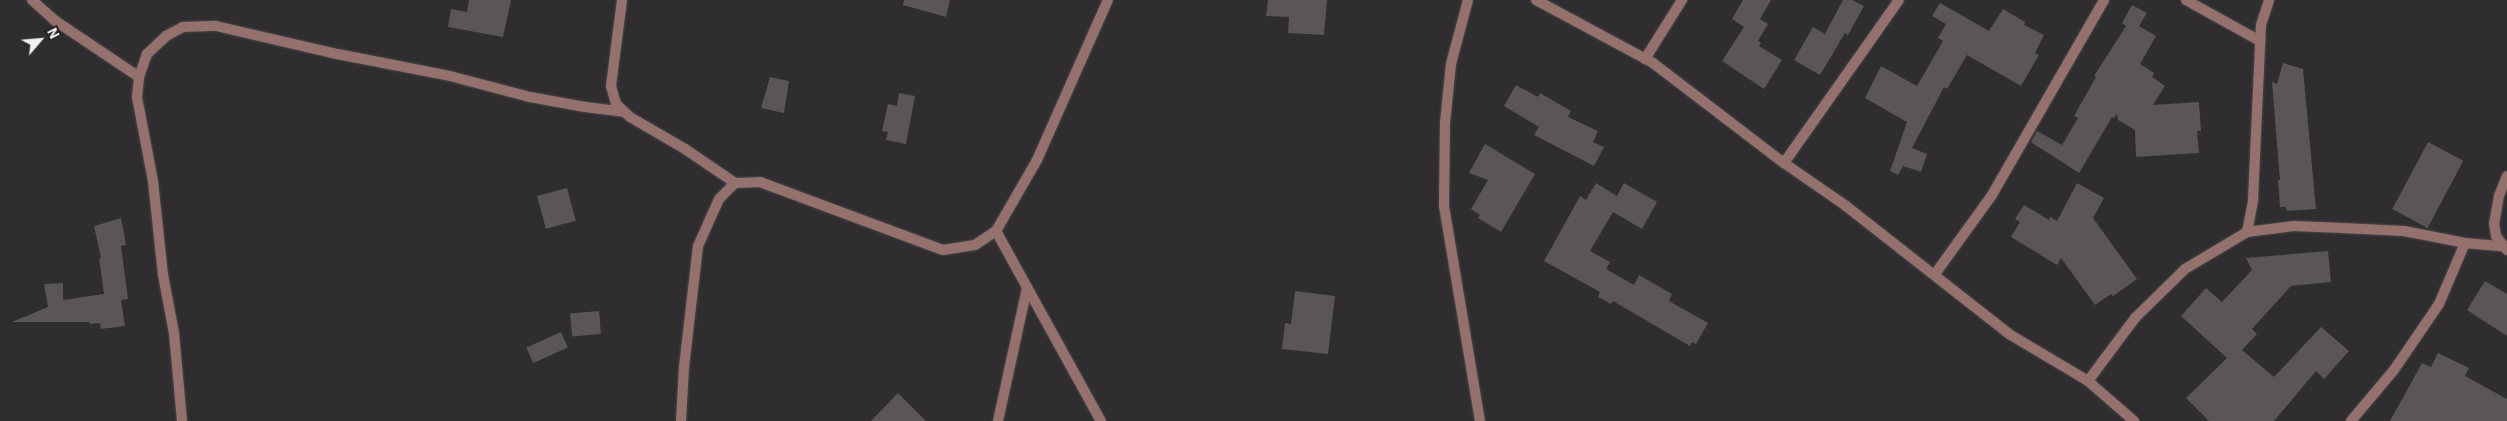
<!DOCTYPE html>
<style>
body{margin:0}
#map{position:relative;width:2507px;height:421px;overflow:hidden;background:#2f2d30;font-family:"IBM Plex Sans",sans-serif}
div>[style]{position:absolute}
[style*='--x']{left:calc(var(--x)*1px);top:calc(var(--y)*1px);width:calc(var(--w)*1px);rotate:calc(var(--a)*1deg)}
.building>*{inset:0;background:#595655;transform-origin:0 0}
.roads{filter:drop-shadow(0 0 1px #4a484b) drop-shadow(0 0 1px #4a484b)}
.street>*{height:10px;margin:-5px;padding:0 5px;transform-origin:5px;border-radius:5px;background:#94716c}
span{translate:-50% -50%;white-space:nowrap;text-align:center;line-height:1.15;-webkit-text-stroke:4px #252326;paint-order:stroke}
.north{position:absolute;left:15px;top:15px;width:50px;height:50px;-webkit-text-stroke:4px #252326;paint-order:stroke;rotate:63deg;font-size:14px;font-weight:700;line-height:20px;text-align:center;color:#f0eff1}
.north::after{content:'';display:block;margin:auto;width:18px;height:22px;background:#f0eff1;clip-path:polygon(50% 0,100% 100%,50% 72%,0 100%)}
</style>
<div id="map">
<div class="building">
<i style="clip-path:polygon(469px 0,511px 0,503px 37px,448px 27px,451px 9px,467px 12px)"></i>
<i style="clip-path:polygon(904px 0,950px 0,946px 17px,903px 5px)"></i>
<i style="clip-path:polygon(1268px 0,1327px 0,1324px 35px,1288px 33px,1289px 17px,1266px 16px)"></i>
<i style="clip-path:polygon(1743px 0,1771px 0,1760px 19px,1768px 24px,1758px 41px,1761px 43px,1759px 46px,1782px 60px,1764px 89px,1722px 61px,1744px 27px,1732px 19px)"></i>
<i style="clip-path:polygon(1843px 0,1852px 0,1864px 6px,1848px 35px,1845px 33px,1820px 75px,1794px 60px,1813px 27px,1825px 34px)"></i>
<i style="clip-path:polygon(1940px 3px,1989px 31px,2003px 9px,2025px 22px,2024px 25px,2044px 35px,2035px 53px,2039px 55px,2021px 86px,1967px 55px,1947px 89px,1944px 87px,1912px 148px,1927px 154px,1921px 172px,1903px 166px,1898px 175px,1890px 171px,1907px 122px,1865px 98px,1881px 66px,1917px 86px,1943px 41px,1938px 38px,1946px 24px,1932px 16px)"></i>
<i style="clip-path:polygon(2132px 5px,2147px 13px,2139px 26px,2156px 36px,2140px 64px,2154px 73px,2152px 77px,2165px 86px,2153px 105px,2199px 102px,2201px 131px,2197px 131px,2199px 153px,2136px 157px,2135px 130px,2118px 120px,2117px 114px,2114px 118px,2112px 117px,2079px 173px,2031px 142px,2037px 131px,2062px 145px,2078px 118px,2074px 116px,2096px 77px,2094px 76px,2126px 26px,2122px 23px)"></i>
<i style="clip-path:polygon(2283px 63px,2303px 69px,2316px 209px,2287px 211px,2286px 207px,2280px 207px,2278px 180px,2280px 180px,2272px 82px,2277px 84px)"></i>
<i style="clip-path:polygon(770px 77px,789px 81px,784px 113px,761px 108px)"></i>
<i style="clip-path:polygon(1516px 85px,1538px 97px,1540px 93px,1571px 111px,1568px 117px,1598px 131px,1593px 142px,1604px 147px,1594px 166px,1534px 135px,1539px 127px,1504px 106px)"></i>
<i style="clip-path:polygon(899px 93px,915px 96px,906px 144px,886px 140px,888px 132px,882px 131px,888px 104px,897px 106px)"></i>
<i style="left:2428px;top:142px;width:40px;height:76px;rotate:28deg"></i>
<i style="clip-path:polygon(1485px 144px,1535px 174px,1501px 232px,1478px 218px,1480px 215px,1471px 209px,1488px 180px,1469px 173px)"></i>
<i style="clip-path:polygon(1596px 183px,1617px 196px,1624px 183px,1657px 202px,1642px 229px,1613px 212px,1590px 251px,1610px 262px,1606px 269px,1634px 285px,1639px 275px,1672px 294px,1669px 301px,1708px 323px,1696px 344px,1692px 342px,1690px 346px,1613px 301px,1611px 304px,1598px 297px,1600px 292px,1544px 261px,1580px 196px,1586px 200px)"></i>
<i style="clip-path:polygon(2077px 183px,2104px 198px,2093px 218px,2137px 279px,2113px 296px,2111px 294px,2095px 305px,2061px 258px,2057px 265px,2011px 237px,2020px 222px,2015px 219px,2024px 205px,2049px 220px,2050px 217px,2057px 221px)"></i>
<i style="left:567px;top:188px;width:34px;height:31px;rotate:75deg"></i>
<i style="clip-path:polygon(121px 218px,126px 245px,121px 246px,128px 299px,121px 300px,125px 326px,101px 329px,100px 323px,90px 324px,89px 322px,12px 322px,48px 307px,44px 284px,63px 283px,63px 300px,104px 294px,99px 258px,101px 258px,94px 226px)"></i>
<i style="clip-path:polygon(2328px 251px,2331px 282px,2291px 286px,2252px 329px,2257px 334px,2242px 350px,2274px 377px,2321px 327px,2349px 351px,2324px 379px,2316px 371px,2274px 421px,2209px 421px,2186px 398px,2227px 358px,2181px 316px,2206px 288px,2222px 302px,2252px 270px,2246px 258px)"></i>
<i style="clip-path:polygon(2485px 281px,2507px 294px,2507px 336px,2467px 310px)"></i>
<i style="clip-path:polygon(1295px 291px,1335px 296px,1328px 354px,1282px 349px,1285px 323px,1291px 324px)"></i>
<i style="left:599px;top:311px;width:23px;height:29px;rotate:85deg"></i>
<i style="left:561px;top:332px;width:17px;height:38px;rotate:66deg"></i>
<i style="clip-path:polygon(2438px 353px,2469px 368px,2465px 376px,2507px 399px,2507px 421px,2390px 421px,2422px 363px,2431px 367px)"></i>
<i style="clip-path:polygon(898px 393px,926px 421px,871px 421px)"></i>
</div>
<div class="roads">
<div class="street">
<i style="--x:32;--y:0;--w:30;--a:42"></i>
<i style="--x:54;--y:20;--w:102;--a:33.8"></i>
<i style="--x:622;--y:0;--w:87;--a:97.3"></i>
<i style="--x:611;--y:86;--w:19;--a:74"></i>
<i style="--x:616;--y:104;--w:19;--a:43"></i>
<i style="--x:630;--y:117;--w:64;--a:30.2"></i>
<i style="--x:685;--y:149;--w:60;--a:34.2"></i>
<i style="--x:1468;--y:0;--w:66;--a:104.9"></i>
<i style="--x:1451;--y:64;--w:59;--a:95.8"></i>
<i style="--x:1445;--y:123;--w:83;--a:90.7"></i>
<i style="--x:1444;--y:206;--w:218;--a:80.5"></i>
<i style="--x:1536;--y:0;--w:133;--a:28.3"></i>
<i style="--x:1653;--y:63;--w:165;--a:37.4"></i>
<i style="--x:1784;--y:163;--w:75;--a:34.7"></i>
<i style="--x:1846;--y:206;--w:207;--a:38.1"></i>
<i style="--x:2009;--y:334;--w:92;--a:30.7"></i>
<i style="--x:2088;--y:381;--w:61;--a:41"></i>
<i style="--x:2186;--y:0;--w:85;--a:29"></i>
<i style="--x:1645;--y:59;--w:70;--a:-57.9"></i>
<i style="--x:1784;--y:163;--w:199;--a:-54.8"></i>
<i style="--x:2507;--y:176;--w:22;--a:112"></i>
<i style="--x:2499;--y:196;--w:27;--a:100"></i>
<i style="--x:2494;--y:223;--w:13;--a:81"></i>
<i style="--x:2496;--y:236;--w:18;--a:52"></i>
<i style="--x:996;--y:231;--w:217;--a:61.1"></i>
<i style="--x:2247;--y:232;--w:33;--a:-79"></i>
<i style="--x:2253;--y:200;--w:175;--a:-87.4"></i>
<i style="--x:2261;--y:25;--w:26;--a:-72"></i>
<i style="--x:1935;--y:274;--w:97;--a:-54.2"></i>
<i style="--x:1992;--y:195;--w:225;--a:-60.1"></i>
<i style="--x:2088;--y:381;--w:79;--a:-53.3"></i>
<i style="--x:2135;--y:318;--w:70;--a:-44.4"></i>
<i style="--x:2185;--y:269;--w:72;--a:-30.8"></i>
<i style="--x:2247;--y:232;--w:47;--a:-7.3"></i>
<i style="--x:2294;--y:226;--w:48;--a:2.4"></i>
<i style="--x:2342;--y:228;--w:62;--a:2.8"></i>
<i style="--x:2404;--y:231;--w:62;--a:11.1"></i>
<i style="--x:2465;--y:243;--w:37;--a:5"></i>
<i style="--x:182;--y:421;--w:88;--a:-95.2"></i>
<i style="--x:174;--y:333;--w:59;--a:-100.7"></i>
<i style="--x:163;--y:275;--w:95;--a:-96.1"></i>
<i style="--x:153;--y:181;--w:86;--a:-100.8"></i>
<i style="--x:137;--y:97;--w:20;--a:-84"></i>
<i style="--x:139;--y:77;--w:24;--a:-71"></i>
<i style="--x:147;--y:54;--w:26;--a:-43"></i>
<i style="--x:166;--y:36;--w:19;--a:-28"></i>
<i style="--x:183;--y:27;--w:33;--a:-2"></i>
<i style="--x:216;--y:26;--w:119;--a:13.1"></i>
<i style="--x:332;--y:53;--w:120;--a:11"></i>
<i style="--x:450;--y:76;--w:83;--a:14.7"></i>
<i style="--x:530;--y:97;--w:56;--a:10.3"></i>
<i style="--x:585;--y:107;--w:39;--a:7"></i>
<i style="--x:681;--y:421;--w:54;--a:-86.8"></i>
<i style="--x:684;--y:367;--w:122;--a:-83.4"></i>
<i style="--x:698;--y:246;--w:51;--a:-65.9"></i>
<i style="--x:719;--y:199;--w:23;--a:-45"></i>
<i style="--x:735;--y:183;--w:25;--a:-2"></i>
<i style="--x:760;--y:182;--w:195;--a:20.4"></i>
<i style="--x:943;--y:250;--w:32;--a:-9"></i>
<i style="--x:975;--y:245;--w:25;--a:-34"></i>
<i style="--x:996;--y:231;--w:82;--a:-60"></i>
<i style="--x:1037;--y:160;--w:175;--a:-66.1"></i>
<i style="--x:998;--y:421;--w:136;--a:-77.7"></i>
<i style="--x:2351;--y:421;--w:67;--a:-49.9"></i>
<i style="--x:2394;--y:370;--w:80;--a:-55.7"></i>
<i style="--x:2439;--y:304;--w:66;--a:-66.9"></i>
</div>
</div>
<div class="north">N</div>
</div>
